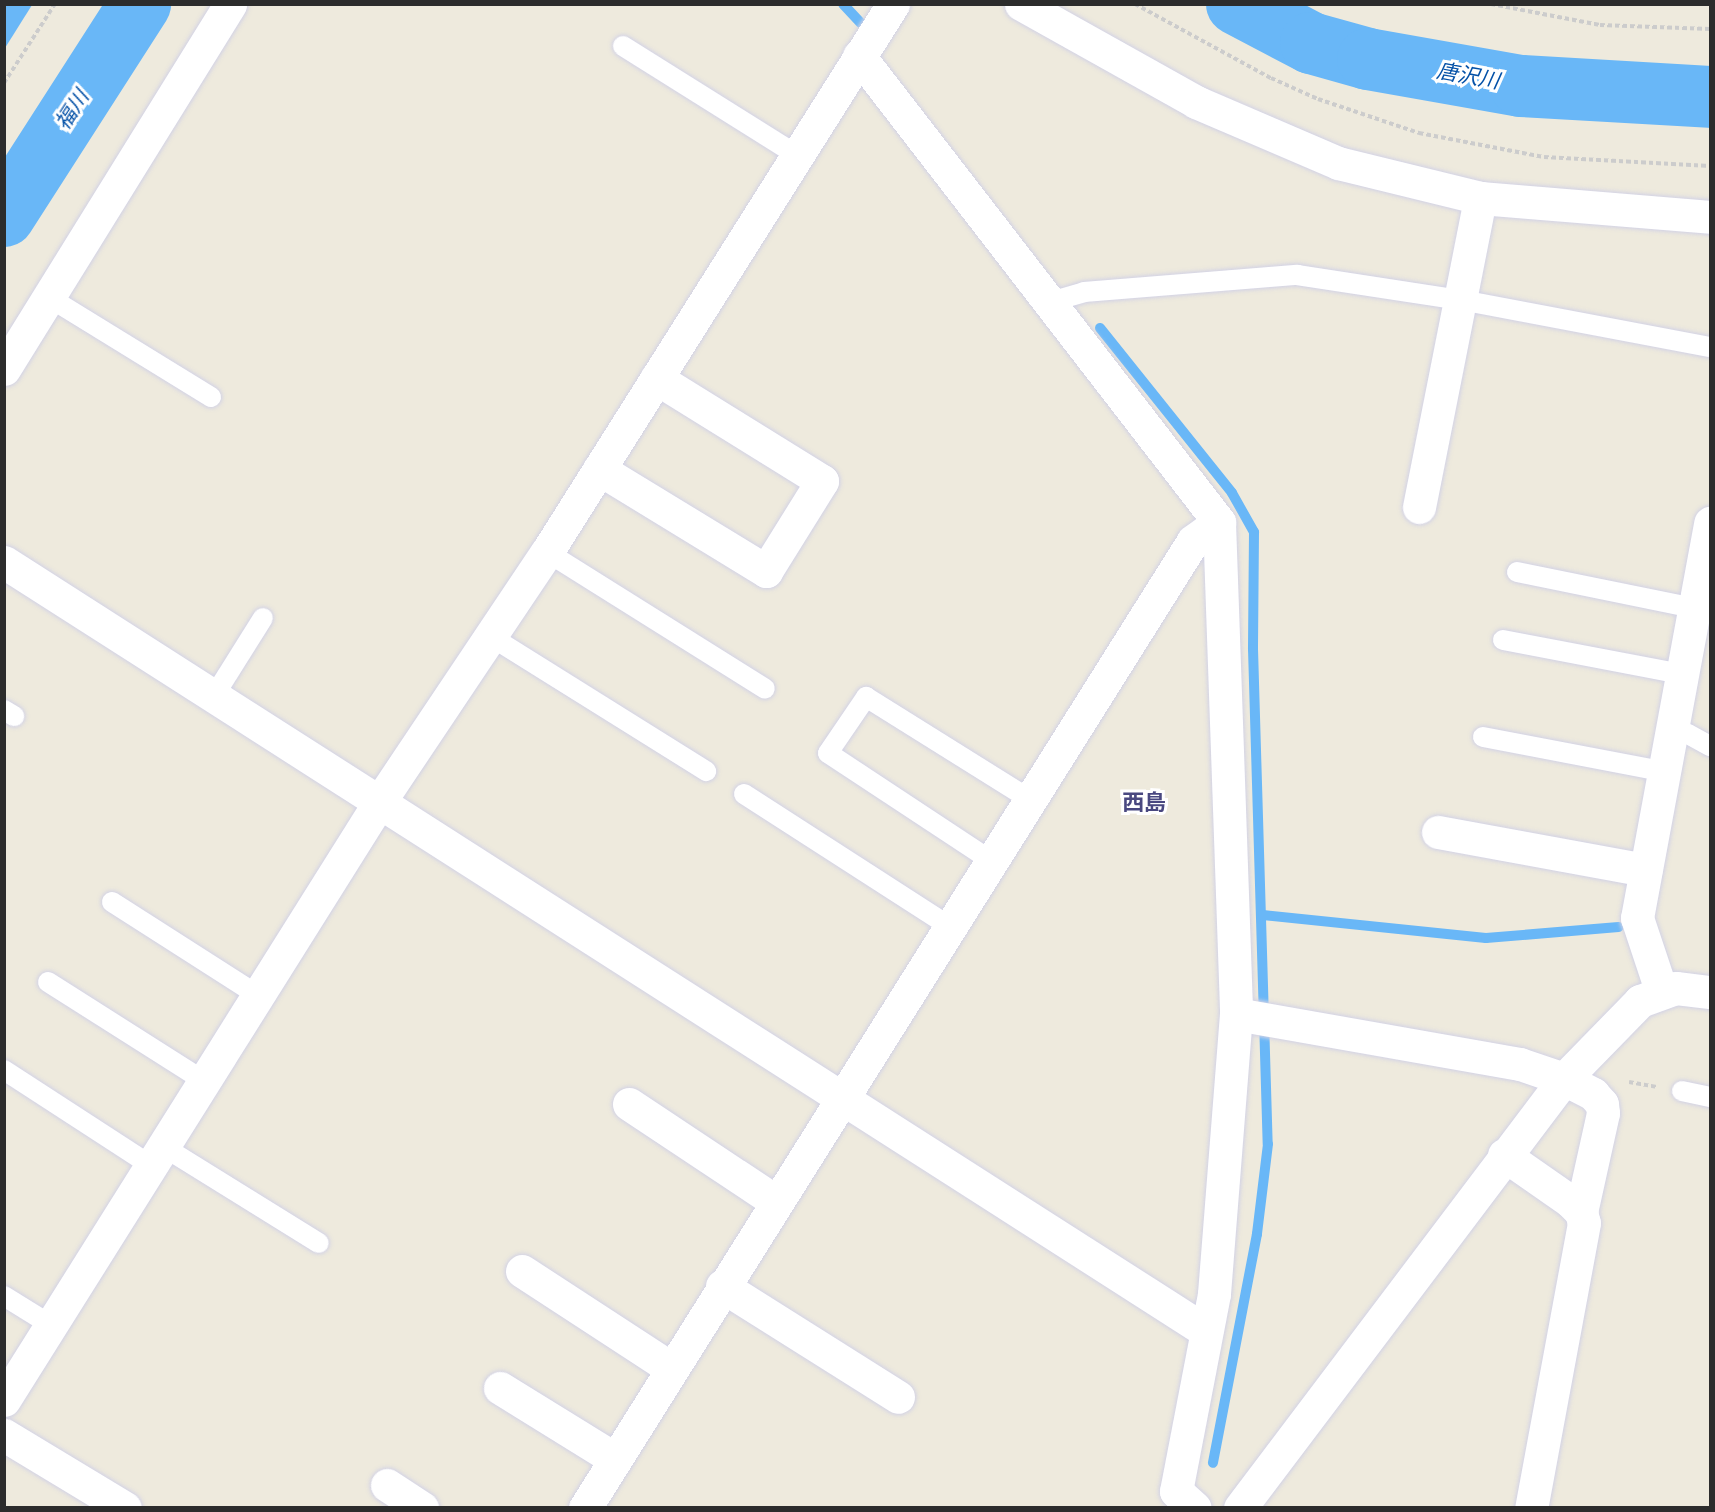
<!DOCTYPE html>
<meta charset="utf-8">
<style>
body{margin:0}
#map{position:relative;width:1715px;height:1512px;overflow:hidden;background:#eeeadd;font-family:Raleway,"Noto Sans JP",sans-serif}
div>[style]{position:absolute}
[style*='--x']{left:calc(var(--x)*1px);top:calc(var(--y)*1px);width:calc(var(--w)*1px);rotate:calc(var(--a)*1deg)}
.water>*{inset:0;background:#69b7f7}
.stream>*{height:10px;margin:-5px;padding:0 5px;transform-origin:5px;border-radius:5px;background:#69b7f7}
.river>*{height:62px;margin:-31px;padding:0 31px;transform-origin:31px;border-radius:31px;background:#69b7f7}
.path>*{height:4px;margin-top:-2px;transform-origin:0;background:repeating-linear-gradient(90deg,#ccc 0 4.5px,transparent 0 7.5px)}
.roads{filter:drop-shadow(0 0 2px #d2d2e5) drop-shadow(0 0 2px #d2d2e5)}
.service>*{height:20px;margin:-10px;padding:0 10px;transform-origin:10px;border-radius:10px;background:#fff}
.minor>*{height:33px;margin:-16.5px;padding:0 16.5px;transform-origin:16.5px;border-radius:16.5px;background:#fff}
.tertiary>*{height:33px;margin:-16.5px;padding:0 16.5px;transform-origin:16.5px;border-radius:16.5px;background:#fff}
span{translate:-50% -50%;white-space:nowrap;text-align:center;line-height:1.15;-webkit-text-stroke:6px #fff;paint-order:stroke}
.water-label{font-size:21px;color:#0451a7;font-style:italic}
.quarter-label{font-size:22px;color:#494880;font-weight:700}
.frame{position:absolute;inset:0;border:6px solid #2c2c2c;pointer-events:none}
</style>
<div id="map">
<div class="water">
<i style="clip-path:polygon(5px 4px,32px 5px,5px 48px,4px 5px)"></i>
</div>
<div class="stream">
<i style="--x:843;--y:4;--w:26;--a:47"></i>
<i style="--x:1100;--y:328;--w:211;--a:51.3"></i>
<i style="--x:1232;--y:493;--w:45;--a:60.6"></i>
<i style="--x:1254;--y:532;--w:117;--a:90.5"></i>
<i style="--x:1253;--y:649;--w:495;--a:88.3"></i>
<i style="--x:1268;--y:1144;--w:91;--a:97"></i>
<i style="--x:1257;--y:1234;--w:233;--a:100.9"></i>
<i style="--x:1263;--y:915;--w:224;--a:5.9"></i>
<i style="--x:1486;--y:938;--w:133;--a:-4.7"></i>
</div>
<div class="river">
<i style="--x:1237;--y:4;--w:84;--a:27.8"></i>
<i style="--x:1311;--y:43;--w:59;--a:15.7"></i>
<i style="--x:1368;--y:59;--w:155;--a:10"></i>
<i style="--x:1521;--y:86;--w:189;--a:3.3"></i>
<i style="--x:4;--y:216;--w:252;--a:-57.3"></i>
</div>
<div class="path">
<i style="--x:1135;--y:4;--w:155;--a:28.6"></i>
<i style="--x:1271;--y:78;--w:51;--a:24.1"></i>
<i style="--x:1318;--y:99;--w:107;--a:18.6"></i>
<i style="--x:1419;--y:133;--w:127;--a:10.9"></i>
<i style="--x:1544;--y:157;--w:166;--a:3.1"></i>
<i style="--x:1491;--y:4;--w:111;--a:10.9"></i>
<i style="--x:1600;--y:25;--w:110;--a:2.1"></i>
<i style="--x:4;--y:83;--w:94;--a:-57.2"></i>
<i style="--x:1629;--y:1082;--w:28;--a:10"></i>
</div>
<div class="roads">
<div class="service">
<i style="--x:623;--y:46;--w:205;--a:32.1"></i>
<i style="--x:50;--y:298;--w:189;--a:31.6"></i>
<i style="--x:1050;--y:302;--w:35;--a:-16"></i>
<i style="--x:1084;--y:292;--w:214;--a:-4.6"></i>
<i style="--x:1297;--y:275;--w:166;--a:8.7"></i>
<i style="--x:1461;--y:300;--w:253;--a:10.7"></i>
<i style="--x:547;--y:552;--w:257;--a:32.1"></i>
<i style="--x:1517;--y:572;--w:181;--a:11.5"></i>
<i style="--x:490;--y:636;--w:255;--a:32"></i>
<i style="--x:1503;--y:640;--w:181;--a:10.8"></i>
<i style="--x:214;--y:696;--w:92;--a:-57.9"></i>
<i style="--x:4;--y:710;--w:12;--a:31"></i>
<i style="--x:1669;--y:730;--w:19;--a:12"></i>
<i style="--x:1688;--y:734;--w:25;--a:29"></i>
<i style="--x:1483;--y:737;--w:182;--a:10.8"></i>
<i style="--x:744;--y:794;--w:244;--a:32.8"></i>
<i style="--x:990;--y:860;--w:194;--a:-146.6"></i>
<i style="--x:828;--y:753;--w:68;--a:-55.8"></i>
<i style="--x:866;--y:697;--w:192;--a:32"></i>
<i style="--x:112;--y:902;--w:174;--a:32.6"></i>
<i style="--x:48;--y:982;--w:185;--a:32.4"></i>
<i style="--x:4;--y:1070;--w:176;--a:33"></i>
<i style="--x:1682;--y:1091;--w:29;--a:12"></i>
<i style="--x:164;--y:1147;--w:182;--a:31.8"></i>
<i style="--x:4;--y:1296;--w:55;--a:31.7"></i>
</div>
<div class="minor">
<i style="--x:1021;--y:4;--w:201;--a:29.2"></i>
<i style="--x:1196;--y:102;--w:155;--a:23.2"></i>
<i style="--x:1338;--y:163;--w:146;--a:13.8"></i>
<i style="--x:1480;--y:198;--w:231;--a:4.7"></i>
<i style="--x:859;--y:56;--w:589;--a:52.31"></i>
<i style="--x:1219;--y:522;--w:492;--a:88"></i>
<i style="--x:1236;--y:1014;--w:281;--a:94.5"></i>
<i style="--x:1214;--y:1294;--w:201;--a:100.9"></i>
<i style="--x:1176;--y:1491;--w:25;--a:42"></i>
<i style="--x:4;--y:369;--w:429;--a:-58.2"></i>
<i style="--x:599;--y:469;--w:196;--a:31.4"></i>
<i style="--x:766;--y:571;--w:106;--a:-58.1"></i>
<i style="--x:822;--y:481;--w:195;--a:-148.2"></i>
<i style="--x:1419;--y:507;--w:315;--a:-78.8"></i>
<i style="--x:4;--y:562;--w:1427;--a:32.61"></i>
<i style="--x:1438;--y:832;--w:211;--a:10.4"></i>
<i style="--x:1661;--y:990;--w:76;--a:-108.4"></i>
<i style="--x:1637;--y:918;--w:402;--a:-79.5"></i>
<i style="--x:1236;--y:1014;--w:288;--a:10"></i>
<i style="--x:1520;--y:1064;--w:46;--a:18.8"></i>
<i style="--x:1564;--y:1079;--w:33;--a:27"></i>
<i style="--x:1593;--y:1094;--w:13;--a:48"></i>
<i style="--x:1602;--y:1104;--w:9;--a:84"></i>
<i style="--x:1603;--y:1113;--w:101;--a:102.5"></i>
<i style="--x:629;--y:1104;--w:175;--a:33.6"></i>
<i style="--x:1504;--y:1155;--w:80;--a:34.9"></i>
<i style="--x:1570;--y:1201;--w:16;--a:45"></i>
<i style="--x:1581;--y:1212;--w:11;--a:75"></i>
<i style="--x:1584;--y:1223;--w:290;--a:100.5"></i>
<i style="--x:522;--y:1271;--w:178;--a:33.1"></i>
<i style="--x:722;--y:1286;--w:208;--a:32.2"></i>
<i style="--x:500;--y:1388;--w:135;--a:31.7"></i>
<i style="--x:4;--y:1400;--w:707;--a:-57.88"></i>
<i style="--x:380;--y:801;--w:300;--a:-56.2"></i>
<i style="--x:547;--y:552;--w:648;--a:-57.73"></i>
<i style="--x:4;--y:1435;--w:141;--a:31.1"></i>
<i style="--x:387;--y:1485;--w:42;--a:33.3"></i>
<i style="--x:585;--y:1508;--w:1142;--a:-57.84"></i>
<i style="--x:1193;--y:541;--w:32;--a:-36"></i>
</div>
<div class="tertiary">
<i style="--x:1240;--y:1508;--w:538;--a:-52.94"></i>
<i style="--x:1564;--y:1079;--w:109;--a:-45.7"></i>
<i style="--x:1640;--y:1001;--w:38;--a:-20"></i>
<i style="--x:1676;--y:988;--w:34;--a:7"></i>
</div>
</div>
<div class="water-label">
<span style="left:1468px;top:76px;rotate:10deg">唐沢川</span>
<span style="left:72px;top:110px;rotate:-57deg">福川</span>
</div>
<div class="quarter-label">
<span style="left:1144px;top:803px">西島</span>
</div>
<div class="frame"></div>
</div>
